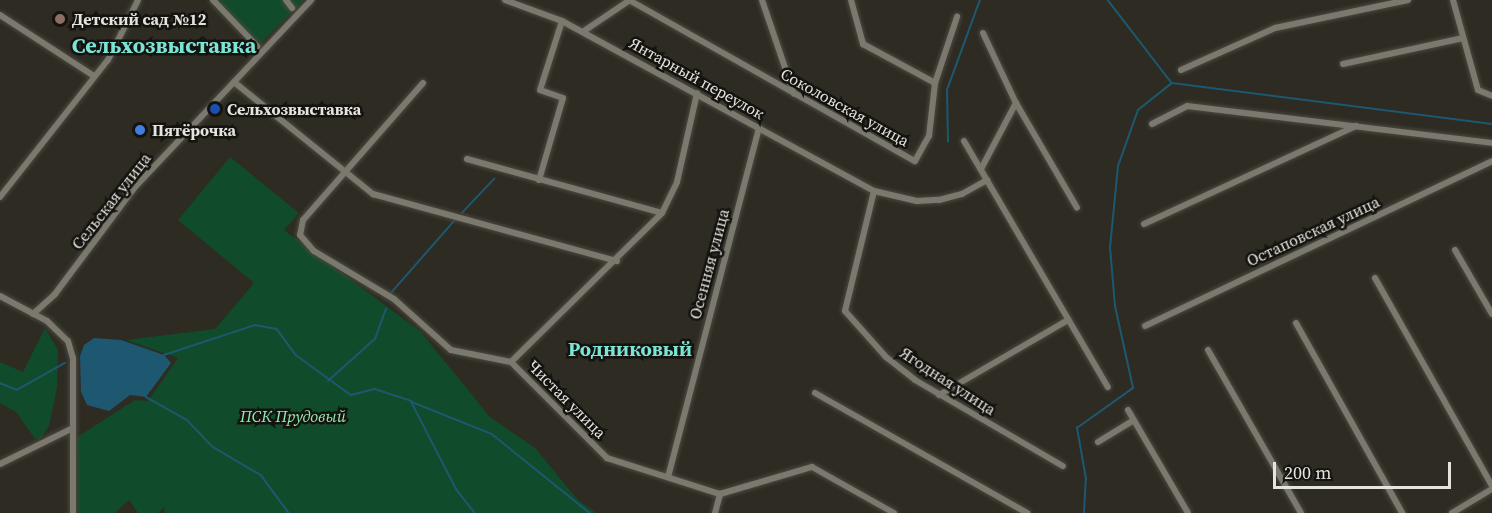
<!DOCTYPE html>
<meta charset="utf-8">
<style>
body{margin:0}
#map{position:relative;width:1492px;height:513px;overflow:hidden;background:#2d2b22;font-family:"Source Serif 4",serif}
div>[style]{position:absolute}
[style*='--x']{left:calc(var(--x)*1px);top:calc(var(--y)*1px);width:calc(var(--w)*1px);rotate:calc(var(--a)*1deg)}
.green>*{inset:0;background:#104b2b}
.water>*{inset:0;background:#1e5870}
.stream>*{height:1.5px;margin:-0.75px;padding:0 0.75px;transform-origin:0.75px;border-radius:0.75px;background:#1e5870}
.roads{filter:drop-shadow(0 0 2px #4b4942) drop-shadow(0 0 2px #4b4942)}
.minor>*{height:6px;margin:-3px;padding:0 3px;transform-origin:3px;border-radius:3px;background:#7b786e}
.dots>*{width:16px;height:16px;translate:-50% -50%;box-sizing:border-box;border:3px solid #14130f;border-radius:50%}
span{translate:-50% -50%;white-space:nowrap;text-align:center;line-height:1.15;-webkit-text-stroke:5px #14130f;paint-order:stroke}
.poi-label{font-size:16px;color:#e5e4de;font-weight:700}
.left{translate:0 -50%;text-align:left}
.street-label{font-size:16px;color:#e5e4de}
.park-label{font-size:16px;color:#92eab0;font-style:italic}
.quarter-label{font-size:20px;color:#7ce4d5;font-weight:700}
.district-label{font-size:22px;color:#7ce4d5;font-weight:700}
.scale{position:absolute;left:1273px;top:462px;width:178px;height:27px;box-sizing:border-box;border:3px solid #e5e4de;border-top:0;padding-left:8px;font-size:18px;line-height:21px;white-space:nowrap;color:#e5e4de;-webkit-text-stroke:4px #14130f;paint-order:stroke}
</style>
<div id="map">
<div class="green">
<i style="clip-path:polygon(209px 0,304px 0,256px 48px)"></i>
<i style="clip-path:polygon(230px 157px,299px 213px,284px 230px,420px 331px,490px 417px,535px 448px,577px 499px,596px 513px,165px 513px,164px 507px,158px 513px,138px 513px,129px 500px,115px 513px,78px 513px,77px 437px,135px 400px,148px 401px,178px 358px,126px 340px,215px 329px,254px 283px,178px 220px)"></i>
<i style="clip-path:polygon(45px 328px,58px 350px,57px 388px,49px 426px,41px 438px,35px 439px,16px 412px,0 403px,0 362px,23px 372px)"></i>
</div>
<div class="water">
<i style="clip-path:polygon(94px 338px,121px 340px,164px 355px,171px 363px,146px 397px,130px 395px,109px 411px,87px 405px,81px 392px,80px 356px,84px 345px)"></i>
</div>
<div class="stream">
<i style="--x:1108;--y:0;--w:105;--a:52.4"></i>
<i style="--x:1172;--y:83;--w:323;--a:7.3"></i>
<i style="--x:948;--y:142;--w:52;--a:-91.1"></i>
<i style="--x:947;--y:90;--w:96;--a:-69.9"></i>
<i style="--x:462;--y:213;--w:47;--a:-46.7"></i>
<i style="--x:391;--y:293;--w:97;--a:-48.8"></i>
<i style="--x:164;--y:355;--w:96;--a:-18.2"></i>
<i style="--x:255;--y:325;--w:22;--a:10"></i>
<i style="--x:277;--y:329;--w:32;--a:54"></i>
<i style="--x:296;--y:355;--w:68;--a:36"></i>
<i style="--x:351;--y:395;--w:25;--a:-14"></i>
<i style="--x:375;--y:389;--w:38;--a:18"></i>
<i style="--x:411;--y:401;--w:100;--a:62.7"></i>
<i style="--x:457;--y:490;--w:29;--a:52"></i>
<i style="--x:328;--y:381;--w:63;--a:-41.8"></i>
<i style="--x:375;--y:339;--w:32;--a:-70"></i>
<i style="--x:0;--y:383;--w:18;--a:22"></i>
<i style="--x:17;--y:390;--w:55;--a:-29.4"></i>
<i style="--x:146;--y:397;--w:47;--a:29.3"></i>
<i style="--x:187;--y:420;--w:37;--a:46"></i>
<i style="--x:213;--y:447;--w:56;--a:30.3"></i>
<i style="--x:261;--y:475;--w:47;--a:53.6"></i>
<i style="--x:412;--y:402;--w:86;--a:21.8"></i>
<i style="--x:492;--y:434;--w:126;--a:38.9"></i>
<i style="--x:1084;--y:513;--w:34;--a:-87"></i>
<i style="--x:1086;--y:479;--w:52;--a:-100"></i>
<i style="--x:1077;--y:428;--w:69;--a:-35.5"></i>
<i style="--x:1133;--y:388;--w:84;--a:-102.4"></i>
<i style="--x:1115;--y:306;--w:58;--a:-94.9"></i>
<i style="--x:1110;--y:248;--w:82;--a:-84.4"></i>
<i style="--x:1118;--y:166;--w:59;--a:-70.3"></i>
<i style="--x:1138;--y:110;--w:43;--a:-38.5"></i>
</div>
<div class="roads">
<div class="minor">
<i style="--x:213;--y:0;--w:64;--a:46.3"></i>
<i style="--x:286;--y:0;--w:10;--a:53"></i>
<i style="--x:505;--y:0;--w:61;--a:20.2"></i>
<i style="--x:629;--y:0;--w:328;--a:29.4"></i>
<i style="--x:915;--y:161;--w:29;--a:-61"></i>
<i style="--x:929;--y:136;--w:53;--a:-83.5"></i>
<i style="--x:935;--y:83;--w:70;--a:-71.6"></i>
<i style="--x:762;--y:0;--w:99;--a:71.2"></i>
<i style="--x:851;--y:0;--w:46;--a:74.7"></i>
<i style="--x:863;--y:44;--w:82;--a:28.4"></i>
<i style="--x:1453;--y:0;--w:93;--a:74.5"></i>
<i style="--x:1478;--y:90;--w:15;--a:23"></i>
<i style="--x:0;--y:15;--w:112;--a:33"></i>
<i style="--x:584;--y:31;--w:55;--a:-34"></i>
<i style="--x:983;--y:33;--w:77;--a:64.8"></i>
<i style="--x:1016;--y:103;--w:121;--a:59.8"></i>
<i style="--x:1343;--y:64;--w:123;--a:-12.2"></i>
<i style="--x:1181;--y:70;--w:103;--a:-24.1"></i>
<i style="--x:1275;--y:28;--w:136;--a:-11.9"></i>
<i style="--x:234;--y:82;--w:179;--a:38.9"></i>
<i style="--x:373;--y:194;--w:253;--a:15.4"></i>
<i style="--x:423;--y:83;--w:182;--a:131.2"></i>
<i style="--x:303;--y:220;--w:15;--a:101"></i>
<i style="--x:300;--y:235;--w:21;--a:49"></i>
<i style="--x:314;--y:251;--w:93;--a:31"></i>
<i style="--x:394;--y:299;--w:76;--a:41.8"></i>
<i style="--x:451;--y:350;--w:61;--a:11.3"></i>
<i style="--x:511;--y:362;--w:136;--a:45"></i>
<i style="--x:607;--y:458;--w:119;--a:17.7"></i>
<i style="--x:1152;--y:124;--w:39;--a:-27"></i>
<i style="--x:1187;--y:106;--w:307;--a:6.9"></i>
<i style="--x:964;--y:141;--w:285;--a:59.7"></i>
<i style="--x:467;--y:159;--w:202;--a:15.5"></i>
<i style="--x:981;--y:169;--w:75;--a:-62.1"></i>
<i style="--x:539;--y:180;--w:85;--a:-73.7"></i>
<i style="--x:563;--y:98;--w:24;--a:-161"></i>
<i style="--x:540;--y:90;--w:72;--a:-72.3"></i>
<i style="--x:562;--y:21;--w:355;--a:28.6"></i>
<i style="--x:874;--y:191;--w:44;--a:13.1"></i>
<i style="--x:917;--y:201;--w:22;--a:-3"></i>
<i style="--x:939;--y:200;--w:24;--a:-15"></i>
<i style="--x:962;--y:194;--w:29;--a:-29"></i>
<i style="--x:874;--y:191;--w:123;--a:103.6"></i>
<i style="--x:845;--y:311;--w:62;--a:48.3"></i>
<i style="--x:886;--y:357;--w:37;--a:38"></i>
<i style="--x:915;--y:380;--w:171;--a:30.2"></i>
<i style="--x:0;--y:197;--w:174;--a:-51.8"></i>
<i style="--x:108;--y:60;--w:67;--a:-63.4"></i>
<i style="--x:1144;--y:224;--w:234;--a:-24.8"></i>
<i style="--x:1455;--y:250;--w:74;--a:60"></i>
<i style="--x:1375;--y:278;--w:239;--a:60.6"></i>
<i style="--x:0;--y:296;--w:53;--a:28"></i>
<i style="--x:47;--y:321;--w:29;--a:44"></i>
<i style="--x:68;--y:341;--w:18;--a:74"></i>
<i style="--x:73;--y:358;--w:155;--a:90"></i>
<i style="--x:33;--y:314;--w:30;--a:-42"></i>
<i style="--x:55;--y:294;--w:134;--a:-53.2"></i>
<i style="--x:135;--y:187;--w:257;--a:-46.7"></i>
<i style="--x:1296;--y:323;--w:218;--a:60.8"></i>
<i style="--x:1145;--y:326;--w:384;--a:-25.4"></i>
<i style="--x:1208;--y:350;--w:188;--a:60.3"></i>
<i style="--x:511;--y:362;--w:212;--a:-44.6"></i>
<i style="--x:662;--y:213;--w:34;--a:-64"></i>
<i style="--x:677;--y:182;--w:91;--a:-77.3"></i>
<i style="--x:815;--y:393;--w:244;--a:29.5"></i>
<i style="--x:939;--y:395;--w:149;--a:-30.2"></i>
<i style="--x:1128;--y:410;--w:119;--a:59.8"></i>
<i style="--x:1098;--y:442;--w:42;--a:-31.4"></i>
<i style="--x:0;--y:464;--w:81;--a:-26.3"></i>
<i style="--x:668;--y:477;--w:361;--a:-75.4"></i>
<i style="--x:720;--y:494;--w:96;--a:-16.4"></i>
<i style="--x:812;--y:467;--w:94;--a:29.3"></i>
<i style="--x:715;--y:513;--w:20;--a:-75"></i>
<i style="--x:1452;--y:513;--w:47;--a:-31"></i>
</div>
</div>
<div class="dots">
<i style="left:60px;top:19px;background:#8d6e63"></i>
<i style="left:215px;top:109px;background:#1a4fb4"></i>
<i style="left:140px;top:130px;background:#3f7fe0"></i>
</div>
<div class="poi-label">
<span class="left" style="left:72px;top:19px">Детский сад №12</span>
<span class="left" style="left:227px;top:109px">Сельхозвыставка</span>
<span class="left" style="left:152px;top:130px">Пятёрочка</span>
</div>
<div class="street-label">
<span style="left:697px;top:78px;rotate:29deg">Янтарный переулок</span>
<span style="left:845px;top:107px;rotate:29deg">Соколовская улица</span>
<span style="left:111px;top:201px;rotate:-52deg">Сельская улица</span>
<span style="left:1313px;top:231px;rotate:-25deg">Остаповская улица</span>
<span style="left:709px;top:264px;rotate:-75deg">Осенняя улица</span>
<span style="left:948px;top:381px;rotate:33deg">Ягодная улица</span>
<span style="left:567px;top:399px;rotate:45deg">Чистая улица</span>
</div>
<div class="park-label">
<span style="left:293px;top:416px">ПСК Прудовый</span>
</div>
<div class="quarter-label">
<span style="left:630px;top:349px">Родниковый</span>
</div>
<div class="district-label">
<span style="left:164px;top:46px">Сельхозвыставка</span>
</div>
<div class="scale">200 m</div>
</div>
